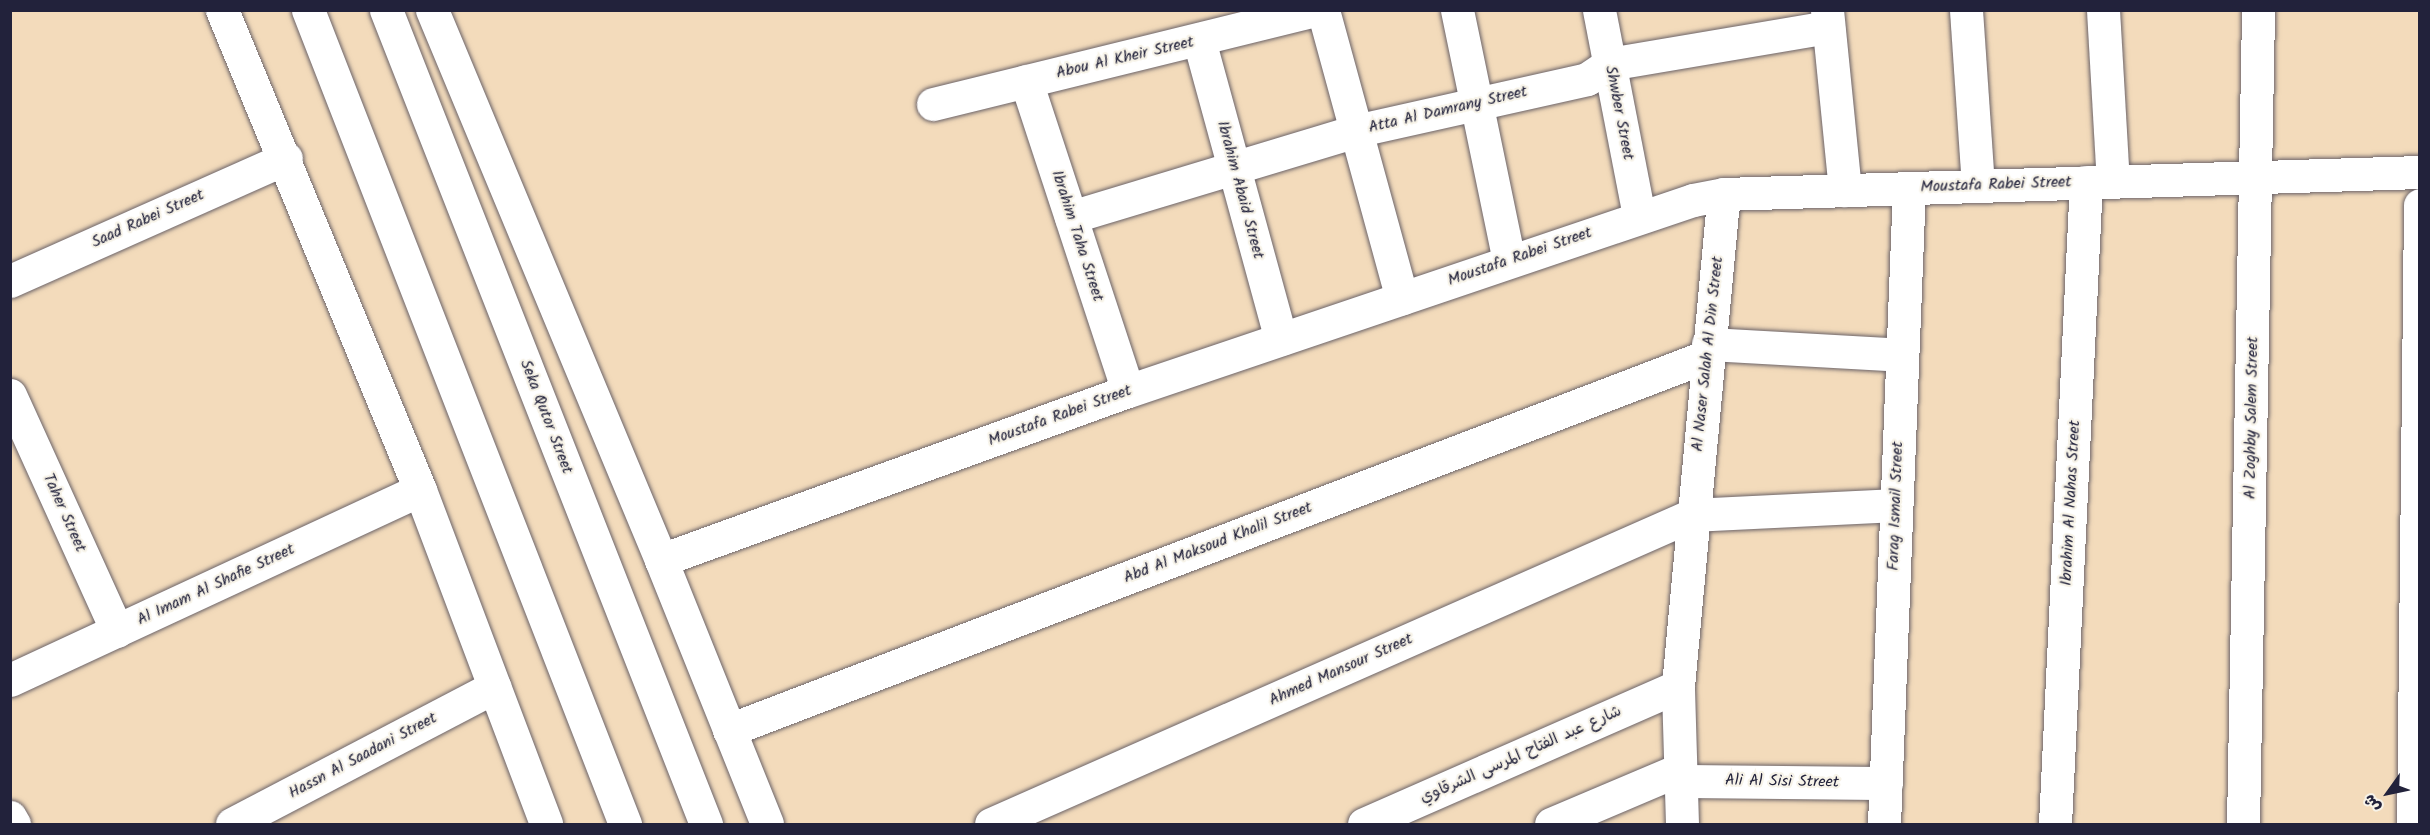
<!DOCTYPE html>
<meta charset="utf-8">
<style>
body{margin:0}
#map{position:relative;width:2430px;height:835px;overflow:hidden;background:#f3dbbb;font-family:Kalam,"Playpen Sans Arabic",sans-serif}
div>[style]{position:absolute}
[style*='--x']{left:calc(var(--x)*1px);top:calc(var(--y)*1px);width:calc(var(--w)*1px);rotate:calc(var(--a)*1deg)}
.roads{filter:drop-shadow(0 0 2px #6b6368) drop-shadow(0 0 2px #6b6368)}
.minor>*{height:33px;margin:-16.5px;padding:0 16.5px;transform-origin:16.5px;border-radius:16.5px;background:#fff}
span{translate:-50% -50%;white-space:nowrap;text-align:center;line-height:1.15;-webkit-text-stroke:4.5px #f7f3e8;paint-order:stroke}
.street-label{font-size:16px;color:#22223b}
.frame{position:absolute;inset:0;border:12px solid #22223b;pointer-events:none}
.north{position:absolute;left:2358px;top:763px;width:60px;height:60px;-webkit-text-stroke:4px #f7f3e8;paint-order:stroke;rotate:237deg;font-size:16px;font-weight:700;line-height:24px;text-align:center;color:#22223b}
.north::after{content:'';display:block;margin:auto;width:21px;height:27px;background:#22223b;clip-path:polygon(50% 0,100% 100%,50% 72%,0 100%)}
</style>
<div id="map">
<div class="roads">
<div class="minor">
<i style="--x:222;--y:10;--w:519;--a:67.58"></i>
<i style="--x:420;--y:490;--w:357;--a:69.3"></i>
<i style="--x:308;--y:10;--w:874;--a:68.72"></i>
<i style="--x:386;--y:10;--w:875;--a:68.54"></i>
<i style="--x:432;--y:10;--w:596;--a:67.39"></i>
<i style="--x:661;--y:560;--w:284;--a:68.1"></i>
<i style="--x:1323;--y:10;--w:299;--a:74.7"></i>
<i style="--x:1457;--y:10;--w:256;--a:78.3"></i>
<i style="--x:1599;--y:10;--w:210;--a:79"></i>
<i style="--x:1827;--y:10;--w:181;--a:84.3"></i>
<i style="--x:1966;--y:10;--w:176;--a:86.1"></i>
<i style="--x:2103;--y:10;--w:171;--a:86.7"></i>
<i style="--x:1199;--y:40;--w:310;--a:74.7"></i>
<i style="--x:1026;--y:81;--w:326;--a:71.8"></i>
<i style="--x:933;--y:104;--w:394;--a:-13.8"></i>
<i style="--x:1071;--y:217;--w:297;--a:-16.8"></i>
<i style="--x:1355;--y:131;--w:238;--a:-12.6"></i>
<i style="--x:1587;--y:79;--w:27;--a:-34"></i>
<i style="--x:1609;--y:64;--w:222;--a:-9.6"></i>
<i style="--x:10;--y:281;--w:302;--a:-24"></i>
<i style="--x:1708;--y:344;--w:194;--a:3.2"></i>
<i style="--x:10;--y:395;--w:259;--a:65.6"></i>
<i style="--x:661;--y:560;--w:497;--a:-19.9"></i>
<i style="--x:1128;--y:391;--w:596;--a:-18.68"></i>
<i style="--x:1693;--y:200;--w:32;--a:-11"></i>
<i style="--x:1724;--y:194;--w:696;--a:-1.81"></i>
<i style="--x:10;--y:680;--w:452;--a:-24.9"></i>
<i style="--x:729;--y:730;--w:1047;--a:-20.93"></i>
<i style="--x:1679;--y:781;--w:207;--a:0.6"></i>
<i style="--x:10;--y:817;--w:8;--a:60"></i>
<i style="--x:232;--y:824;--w:296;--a:-27.6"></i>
<i style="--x:991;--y:824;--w:766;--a:-23.79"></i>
<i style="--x:1692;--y:515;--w:204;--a:-2.8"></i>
<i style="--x:1364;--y:824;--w:343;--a:-23.7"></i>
<i style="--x:1551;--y:824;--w:138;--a:-23"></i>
<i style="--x:1682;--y:824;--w:138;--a:-91.7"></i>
<i style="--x:1678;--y:686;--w:494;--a:-84.7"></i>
<i style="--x:1884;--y:824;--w:636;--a:-87.75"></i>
<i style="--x:2055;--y:824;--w:643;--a:-87.24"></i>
<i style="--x:2243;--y:824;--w:814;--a:-88.94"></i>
<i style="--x:2413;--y:824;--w:619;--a:-89.35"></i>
</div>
</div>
<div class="street-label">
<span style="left:1125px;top:58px;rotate:-13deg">Abou Al Kheir Street</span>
<span style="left:1448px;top:110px;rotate:-13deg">Atta Al Damrany Street</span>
<span style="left:1619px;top:113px;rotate:79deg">Shwber Street</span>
<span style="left:1996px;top:185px;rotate:-2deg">Moustafa Rabei Street</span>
<span style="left:1240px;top:190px;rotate:75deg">Ibrahim Abaid Street</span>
<span style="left:148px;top:219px;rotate:-24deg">Saad Rabei Street</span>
<span style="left:1077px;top:236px;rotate:72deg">Ibrahim Taha Street</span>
<span style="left:1520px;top:257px;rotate:-19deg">Moustafa Rabei Street</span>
<span style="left:1708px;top:354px;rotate:-84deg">Al Naser Salah Al Din Street</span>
<span style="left:1060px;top:416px;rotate:-20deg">Moustafa Rabei Street</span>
<span style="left:546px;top:417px;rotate:69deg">Seka Qutor Street</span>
<span style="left:2252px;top:418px;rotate:-89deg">Al Zoghby Salem Street</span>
<span style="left:2071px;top:503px;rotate:-87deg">Ibrahim Al Nahas Street</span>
<span style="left:1896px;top:506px;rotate:-88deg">Farag Ismail Street</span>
<span style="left:64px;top:513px;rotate:66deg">Taher Street</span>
<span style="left:1218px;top:543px;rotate:-21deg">Abd Al Maksoud Khalil Street</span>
<span style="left:216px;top:585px;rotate:-25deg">Al Imam Al Shafie Street</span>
<span style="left:1341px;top:670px;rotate:-24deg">Ahmed Mansour Street</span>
<span style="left:1521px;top:755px;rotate:-24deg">شارع عبد الفتاح المرسى الشرقاوي</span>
<span style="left:363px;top:756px;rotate:-28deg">Hassn Al Saadani Street</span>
<span style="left:1782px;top:782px;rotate:1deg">Ali Al Sisi Street</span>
</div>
<div class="frame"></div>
<div class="north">ش</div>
</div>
